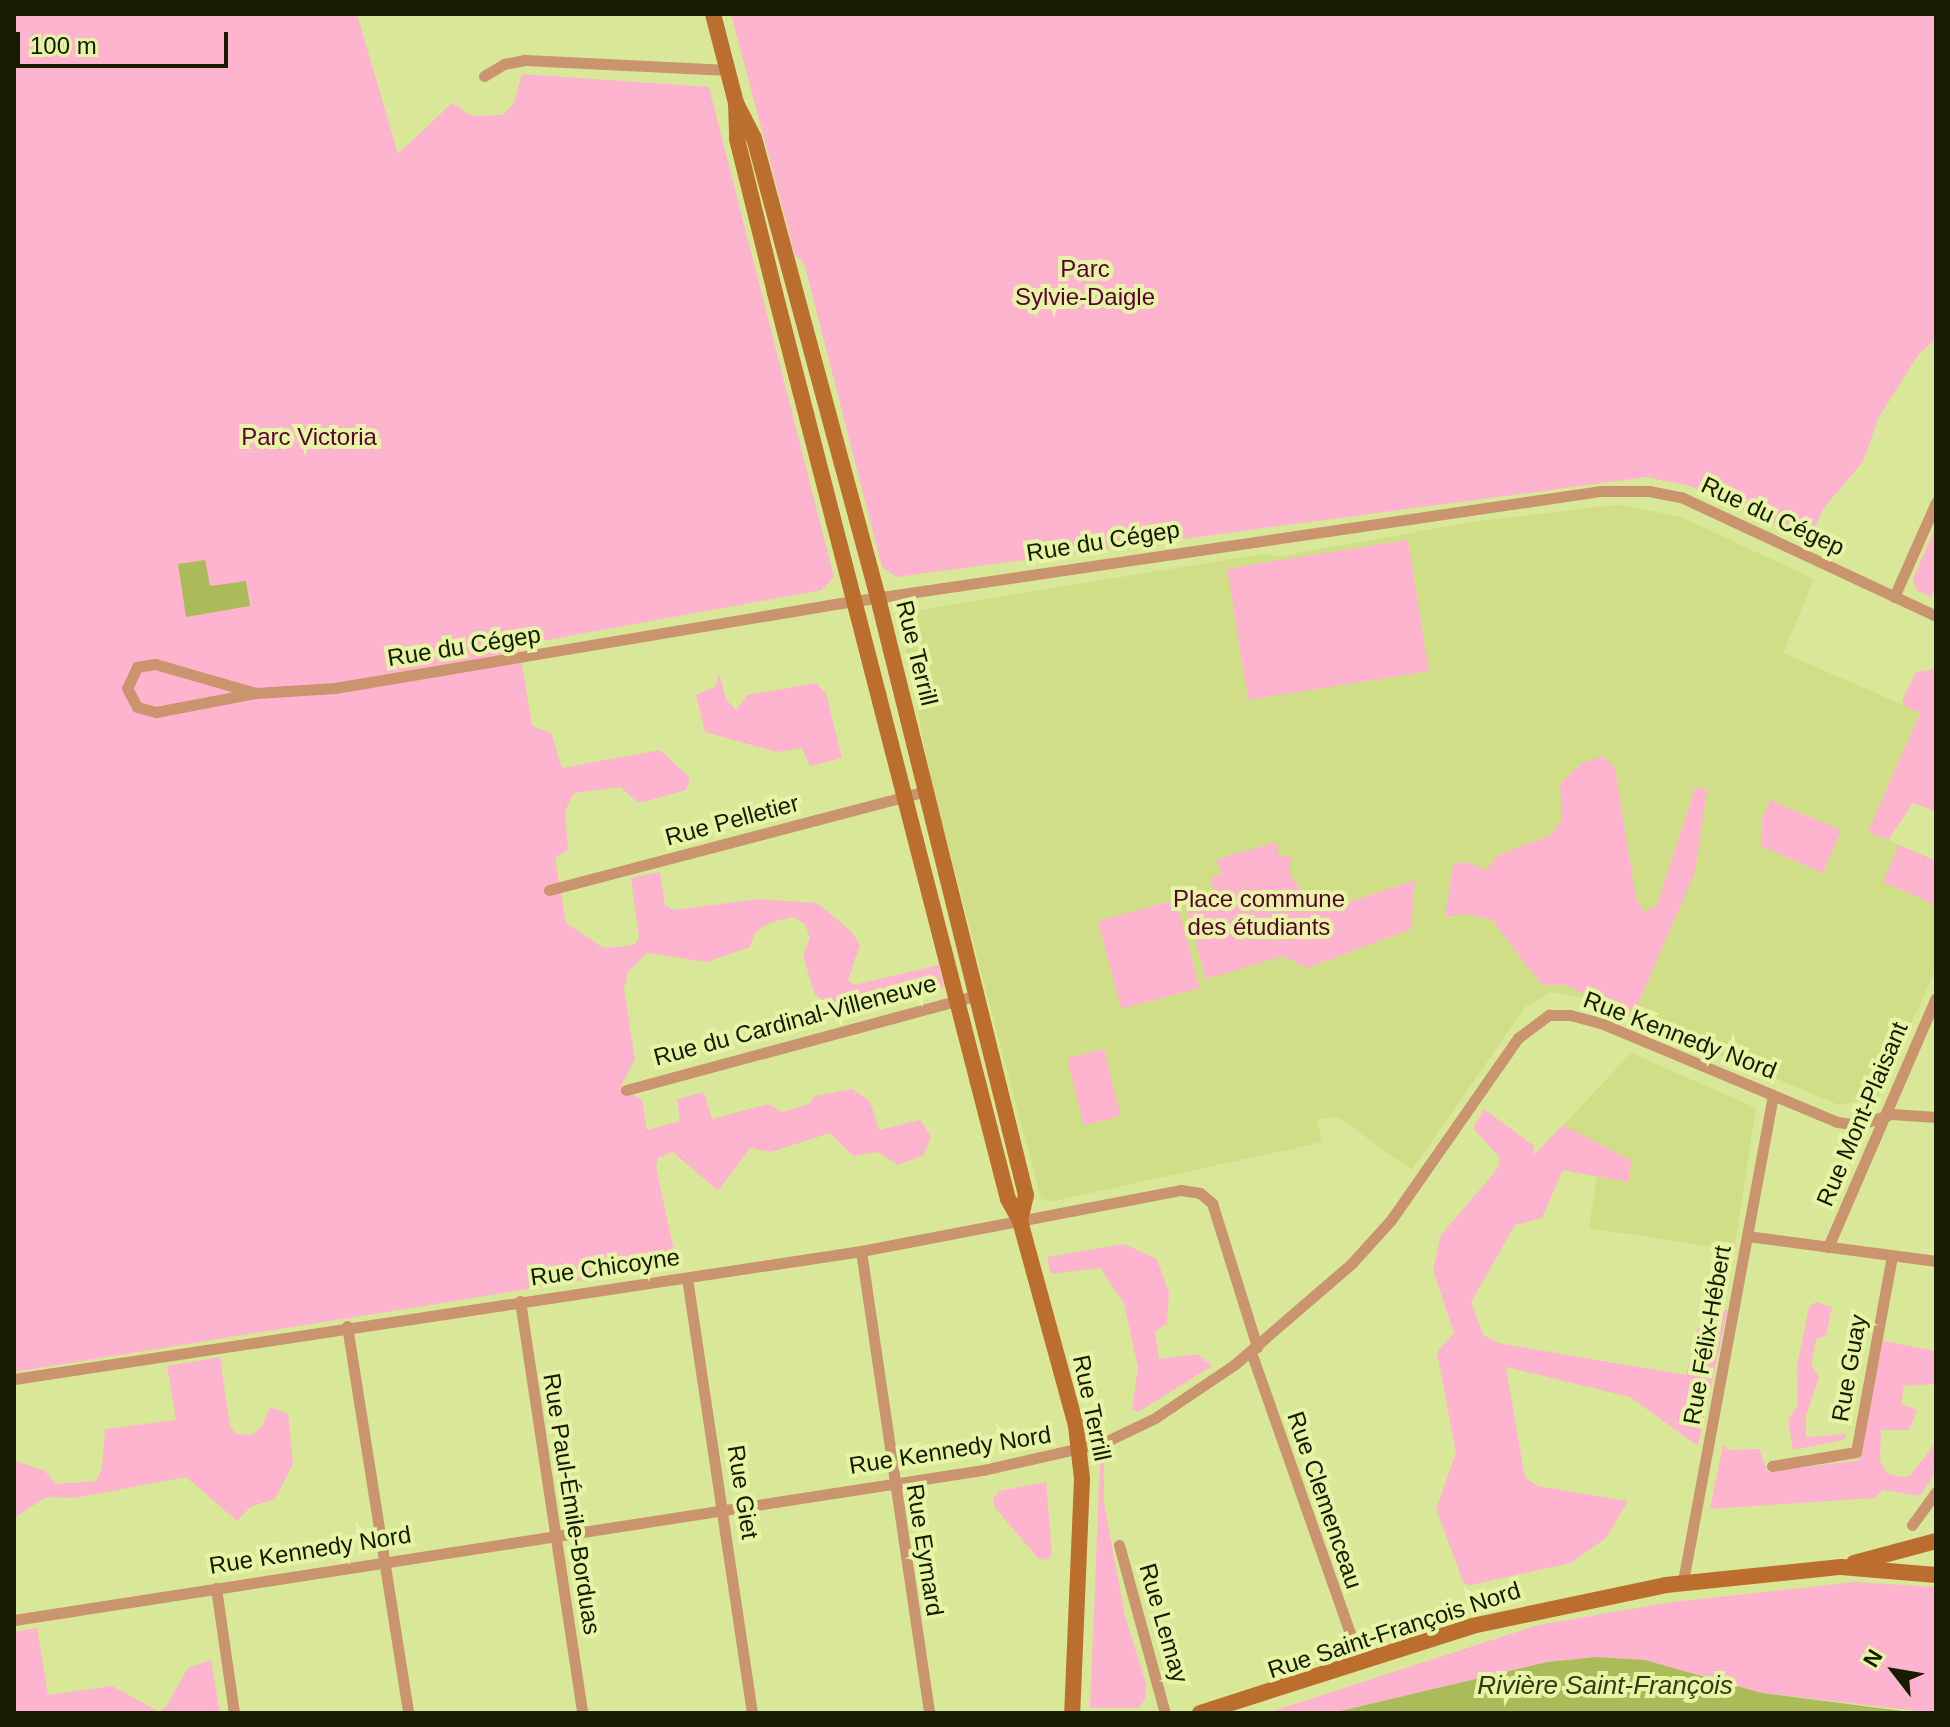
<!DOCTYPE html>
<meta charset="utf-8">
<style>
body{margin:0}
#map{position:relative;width:1950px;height:1727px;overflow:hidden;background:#d9e798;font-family:Arial,sans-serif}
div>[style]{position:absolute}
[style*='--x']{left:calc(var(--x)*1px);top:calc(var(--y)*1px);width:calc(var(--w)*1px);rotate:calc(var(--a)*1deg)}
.built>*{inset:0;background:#cfde87}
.green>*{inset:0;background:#feb4ce;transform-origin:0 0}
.water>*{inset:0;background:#acbb5a}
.street>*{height:11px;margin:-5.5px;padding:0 5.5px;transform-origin:5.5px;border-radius:5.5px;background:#c9946e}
.secondary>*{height:16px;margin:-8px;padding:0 8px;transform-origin:8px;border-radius:8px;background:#bc6e2e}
span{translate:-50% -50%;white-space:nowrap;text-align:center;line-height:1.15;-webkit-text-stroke:8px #e6f4a5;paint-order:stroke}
.park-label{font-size:24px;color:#590130}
.street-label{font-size:24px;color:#171b00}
.water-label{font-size:26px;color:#333910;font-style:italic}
.frame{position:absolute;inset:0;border:16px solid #171b00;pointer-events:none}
.north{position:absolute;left:1854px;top:1631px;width:80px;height:80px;-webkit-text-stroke:6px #e6f4a5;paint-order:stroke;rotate:301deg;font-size:22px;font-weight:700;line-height:32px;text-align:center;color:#171b00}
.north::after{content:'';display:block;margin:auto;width:28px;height:36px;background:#171b00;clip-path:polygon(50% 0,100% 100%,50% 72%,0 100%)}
.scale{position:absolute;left:16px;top:32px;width:212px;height:36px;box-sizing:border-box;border:4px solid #171b00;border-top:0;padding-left:10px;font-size:24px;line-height:28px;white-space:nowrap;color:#171b00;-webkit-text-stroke:6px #e6f4a5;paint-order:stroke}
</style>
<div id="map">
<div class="built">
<i style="clip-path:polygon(1616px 505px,1679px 516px,1814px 579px,1783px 653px,1920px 712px,1869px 832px,1936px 861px,1936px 969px,1878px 1097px,1839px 1105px,1581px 997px,1551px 992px,1525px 1007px,1412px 1170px,1338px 1117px,1317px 1119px,1322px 1142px,1054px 1201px,1041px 1199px,931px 780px,903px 633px,910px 616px,919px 610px,1262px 554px,1277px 557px,1472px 522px)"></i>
<i style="clip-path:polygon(1631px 1053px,1756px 1108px,1734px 1250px,1589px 1228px,1597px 1177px,1528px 1163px)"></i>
</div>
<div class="green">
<i style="clip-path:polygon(14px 14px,357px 14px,398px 154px,452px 103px,472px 116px,503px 115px,514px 103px,522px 74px,709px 87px,834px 577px,822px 590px,519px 645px,532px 726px,551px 733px,562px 768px,660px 750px,690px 778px,686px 790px,647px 801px,637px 802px,621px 787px,574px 793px,565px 811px,568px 850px,555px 858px,566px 923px,604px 948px,634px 945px,639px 938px,631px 878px,660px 872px,665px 905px,673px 910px,760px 899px,817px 903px,852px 932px,860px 946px,848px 980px,854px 985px,939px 965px,944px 987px,833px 1009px,814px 993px,803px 955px,810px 938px,805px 924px,793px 917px,769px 923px,755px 933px,750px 947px,707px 962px,647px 953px,628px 972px,624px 989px,635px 1059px,621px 1086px,642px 1100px,647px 1130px,680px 1121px,677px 1099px,704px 1092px,712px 1119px,768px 1104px,782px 1112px,809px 1104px,815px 1096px,852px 1089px,870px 1101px,879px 1130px,920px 1120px,931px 1137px,924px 1155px,898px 1165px,877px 1152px,853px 1156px,830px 1133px,771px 1152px,750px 1148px,718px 1191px,673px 1152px,658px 1158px,656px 1167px,677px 1265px,14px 1372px)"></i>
<i style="clip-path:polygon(731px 14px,1934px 14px,1936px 339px,1918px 355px,1878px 419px,1863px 462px,1823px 509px,1810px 540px,1690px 486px,1647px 477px,897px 577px,882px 567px,804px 263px,795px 255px)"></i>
<i style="clip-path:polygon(1936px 527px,1936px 585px,1931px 597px,1917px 591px,1913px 579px)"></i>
<i style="left:1408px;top:540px;width:133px;height:183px;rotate:81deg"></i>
<i style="clip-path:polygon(1936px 669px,1936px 812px,1913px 803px,1888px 840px,1868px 832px,1920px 713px,1903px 705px,1903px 698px,1916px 672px)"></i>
<i style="clip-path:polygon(719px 673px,726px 699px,736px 710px,747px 695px,816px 683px,826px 693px,842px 758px,810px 766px,802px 748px,777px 752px,705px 732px,696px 695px,716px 686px)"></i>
<i style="clip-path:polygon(1602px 756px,1615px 768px,1636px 899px,1644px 912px,1657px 905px,1695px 788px,1707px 789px,1695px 872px,1634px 1013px,1565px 985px,1541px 984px,1492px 920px,1468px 914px,1445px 917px,1453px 864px,1466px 862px,1486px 870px,1498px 855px,1551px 835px,1562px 820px,1560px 784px,1582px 763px)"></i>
<i style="clip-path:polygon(1770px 800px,1841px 830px,1823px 873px,1761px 846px,1762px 820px)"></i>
<i style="clip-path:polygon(1277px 842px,1279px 857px,1291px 856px,1289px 875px,1322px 911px,1415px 880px,1411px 929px,1307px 968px,1283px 956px,1206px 979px,1185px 903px,1214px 896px,1211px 877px,1221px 875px,1217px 859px)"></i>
<i style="clip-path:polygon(1899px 845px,1936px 861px,1936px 905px,1883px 882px)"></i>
<i style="left:1176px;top:900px;width:91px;height:81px;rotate:75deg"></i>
<i style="left:1104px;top:1049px;width:69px;height:38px;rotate:76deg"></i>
<i style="clip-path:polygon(1484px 1109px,1534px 1146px,1534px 1155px,1563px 1125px,1632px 1161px,1628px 1182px,1563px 1170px,1542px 1218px,1515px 1225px,1471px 1302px,1483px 1335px,1498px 1343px,1686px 1375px,1697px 1330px,1706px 1319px,1728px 1309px,1698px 1446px,1630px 1397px,1506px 1367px,1525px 1478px,1538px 1486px,1628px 1501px,1606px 1538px,1571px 1563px,1470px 1585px,1464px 1584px,1436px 1509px,1456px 1453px,1437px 1352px,1454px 1333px,1433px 1270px,1441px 1235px,1498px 1168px,1500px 1158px,1473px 1128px)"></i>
<i style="clip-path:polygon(1124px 1244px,1157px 1259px,1169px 1293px,1167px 1323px,1155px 1332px,1159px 1359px,1198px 1354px,1212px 1366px,1138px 1412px,1132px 1409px,1138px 1368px,1124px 1303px,1100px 1268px,1051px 1274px,1047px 1257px)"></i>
<i style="clip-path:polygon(1816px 1302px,1832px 1307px,1826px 1336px,1816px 1339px,1811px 1365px,1819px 1377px,1806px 1416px,1806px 1437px,1847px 1434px,1843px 1440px,1793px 1450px,1788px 1420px,1798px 1405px,1797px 1367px,1809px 1307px)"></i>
<i style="clip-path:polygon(1883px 1341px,1936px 1351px,1936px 1384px,1904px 1386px,1901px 1404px,1917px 1410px,1909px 1430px,1881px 1430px,1880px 1461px,1888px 1474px,1902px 1477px,1910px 1476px,1936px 1442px,1936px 1472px,1920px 1496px,1883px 1490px,1875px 1498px,1710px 1509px,1723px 1445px,1729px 1450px,1759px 1449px,1768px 1472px,1859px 1460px)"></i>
<i style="clip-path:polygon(220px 1357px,230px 1427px,237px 1434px,251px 1435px,262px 1427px,270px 1407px,288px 1414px,293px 1464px,275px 1499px,250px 1507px,237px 1521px,186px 1477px,74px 1498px,46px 1497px,14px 1518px,14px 1460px,45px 1471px,56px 1484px,96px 1481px,102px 1469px,105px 1429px,176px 1420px,167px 1366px)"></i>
<i style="clip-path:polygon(1100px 1462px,1104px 1462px,1104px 1503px,1125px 1616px,1146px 1683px,1145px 1700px,1138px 1708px,1090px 1708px)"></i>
<i style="clip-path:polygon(1046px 1482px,1052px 1555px,1046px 1560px,1039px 1559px,995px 1508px,993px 1499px,999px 1491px)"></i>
<i style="clip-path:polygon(1855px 1582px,1936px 1587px,1936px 1713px,1762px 1693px,1645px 1660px,1597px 1657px,1547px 1662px,1332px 1713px,1267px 1713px,1538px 1625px,1673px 1602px)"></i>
<i style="clip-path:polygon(37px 1628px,48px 1695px,112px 1686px,158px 1711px,166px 1707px,188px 1668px,211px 1660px,220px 1713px,14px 1713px,14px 1632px)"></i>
</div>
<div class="water">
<i style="clip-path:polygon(205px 560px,210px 586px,246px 581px,250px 606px,186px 617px,178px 564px)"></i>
<i style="clip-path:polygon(1597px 1657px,1645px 1660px,1762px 1693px,1918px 1713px,1332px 1713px,1547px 1662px)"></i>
</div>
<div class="street">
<i style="--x:484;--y:76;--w:23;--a:-31"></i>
<i style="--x:504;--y:64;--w:21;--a:-11"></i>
<i style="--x:525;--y:60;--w:203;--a:2.8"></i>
<i style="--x:1894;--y:597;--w:104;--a:-66.1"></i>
<i style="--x:256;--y:693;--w:105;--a:-164"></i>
<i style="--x:155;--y:664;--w:18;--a:171"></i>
<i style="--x:137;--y:667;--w:23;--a:115"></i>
<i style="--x:127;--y:688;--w:21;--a:62"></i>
<i style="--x:137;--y:707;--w:20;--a:15"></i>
<i style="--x:156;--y:712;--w:102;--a:-10.8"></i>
<i style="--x:256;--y:693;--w:79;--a:-3.6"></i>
<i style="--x:335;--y:688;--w:513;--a:-9.54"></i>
<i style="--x:841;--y:603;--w:767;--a:-8.39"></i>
<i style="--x:1600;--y:491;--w:49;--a:0"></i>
<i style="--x:1649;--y:491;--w:33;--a:11"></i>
<i style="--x:1681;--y:497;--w:281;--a:25"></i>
<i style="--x:549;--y:890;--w:390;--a:-14.7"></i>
<i style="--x:626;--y:1090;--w:364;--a:-15.1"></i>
<i style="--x:1747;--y:1236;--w:191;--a:7.5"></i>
<i style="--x:1828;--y:1247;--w:271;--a:-66.6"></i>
<i style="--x:861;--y:1251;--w:467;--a:81.6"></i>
<i style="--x:687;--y:1278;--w:440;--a:81.5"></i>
<i style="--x:520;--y:1301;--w:417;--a:81.4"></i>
<i style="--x:347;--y:1326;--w:392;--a:81"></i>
<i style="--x:1251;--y:1352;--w:329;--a:70.6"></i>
<i style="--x:14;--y:1379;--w:857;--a:-8.59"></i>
<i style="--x:861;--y:1251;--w:326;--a:-10.8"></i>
<i style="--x:1181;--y:1190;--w:19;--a:9"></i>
<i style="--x:1200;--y:1193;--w:16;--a:40"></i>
<i style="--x:1212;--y:1203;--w:151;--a:72.6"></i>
<i style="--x:1772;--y:1466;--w:85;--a:-9.5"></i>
<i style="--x:1856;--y:1452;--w:200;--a:-79.6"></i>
<i style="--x:1912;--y:1525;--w:41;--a:-54"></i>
<i style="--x:1119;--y:1545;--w:174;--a:74.7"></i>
<i style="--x:1683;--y:1581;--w:494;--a:-79.5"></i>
<i style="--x:216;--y:1588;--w:126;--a:81.8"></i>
<i style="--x:14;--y:1620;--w:981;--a:-8.8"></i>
<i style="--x:983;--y:1470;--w:123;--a:-12.7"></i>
<i style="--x:1103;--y:1443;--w:58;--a:-25.7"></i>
<i style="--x:1155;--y:1418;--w:95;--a:-33.9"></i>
<i style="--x:1234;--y:1365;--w:156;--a:-40.8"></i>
<i style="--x:1352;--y:1263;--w:58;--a:-47.8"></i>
<i style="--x:1391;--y:1220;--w:222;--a:-55.1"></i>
<i style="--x:1518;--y:1038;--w:39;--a:-37"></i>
<i style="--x:1549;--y:1015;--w:21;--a:0"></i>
<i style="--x:1570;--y:1015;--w:34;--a:15"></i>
<i style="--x:1603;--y:1024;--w:254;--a:22.7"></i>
<i style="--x:1837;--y:1122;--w:21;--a:8"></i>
<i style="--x:1858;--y:1125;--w:36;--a:-18"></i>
<i style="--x:1892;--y:1114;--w:44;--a:3.9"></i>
</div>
<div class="secondary">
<i style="--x:713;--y:14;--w:92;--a:75.5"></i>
<i style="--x:736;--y:103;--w:39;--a:63"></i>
<i style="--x:754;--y:138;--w:476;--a:74.9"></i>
<i style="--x:878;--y:598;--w:615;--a:76.08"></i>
<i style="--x:1026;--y:1195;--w:27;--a:103"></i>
<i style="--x:736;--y:103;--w:36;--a:88"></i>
<i style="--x:737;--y:139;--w:159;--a:76.1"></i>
<i style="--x:775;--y:293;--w:935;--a:75.58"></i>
<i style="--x:1008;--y:1199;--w:25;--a:61"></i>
<i style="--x:1020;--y:1221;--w:213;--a:74.7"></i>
<i style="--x:1076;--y:1426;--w:53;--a:83.5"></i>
<i style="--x:1082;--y:1479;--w:234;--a:92.4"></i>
<i style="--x:1854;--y:1563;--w:85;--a:-15"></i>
<i style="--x:1200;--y:1713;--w:286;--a:-17.7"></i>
<i style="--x:1472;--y:1626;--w:198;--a:-11.9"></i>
<i style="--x:1666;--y:1585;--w:176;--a:-5.9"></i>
<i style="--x:1841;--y:1567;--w:95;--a:4.8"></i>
</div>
<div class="park-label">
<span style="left:1085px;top:283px">Parc<br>Sylvie-Daigle</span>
<span style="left:309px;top:437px">Parc Victoria</span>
<span style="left:1259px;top:913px">Place commune<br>des étudiants</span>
</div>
<div class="street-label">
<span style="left:1773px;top:516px;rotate:25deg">Rue du Cégep</span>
<span style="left:1103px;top:541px;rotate:-9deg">Rue du Cégep</span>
<span style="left:464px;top:646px;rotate:-9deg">Rue du Cégep</span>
<span style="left:917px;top:653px;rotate:76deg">Rue Terrill</span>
<span style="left:732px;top:820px;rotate:-15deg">Rue Pelletier</span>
<span style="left:795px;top:1020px;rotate:-15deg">Rue du Cardinal-Villeneuve</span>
<span style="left:1680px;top:1035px;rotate:21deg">Rue Kennedy Nord</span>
<span style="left:1862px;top:1114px;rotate:-67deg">Rue Mont-Plaisant</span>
<span style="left:605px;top:1267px;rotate:-8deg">Rue Chicoyne</span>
<span style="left:1707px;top:1335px;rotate:-80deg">Rue Félix-Hébert</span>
<span style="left:1849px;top:1368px;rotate:-80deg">Rue Guay</span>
<span style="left:1092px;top:1408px;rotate:78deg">Rue Terrill</span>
<span style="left:950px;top:1450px;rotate:-9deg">Rue Kennedy Nord</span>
<span style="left:743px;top:1492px;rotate:81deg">Rue Giet</span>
<span style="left:1325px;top:1500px;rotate:71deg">Rue Clemenceau</span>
<span style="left:572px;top:1504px;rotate:81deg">Rue Paul-Émile-Borduas</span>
<span style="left:310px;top:1550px;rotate:-9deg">Rue Kennedy Nord</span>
<span style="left:925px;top:1550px;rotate:81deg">Rue Eymard</span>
<span style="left:1164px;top:1623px;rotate:74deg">Rue Lemay</span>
<span style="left:1394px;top:1630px;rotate:-18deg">Rue Saint-François Nord</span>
</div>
<div class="water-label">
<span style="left:1605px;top:1686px">Rivière Saint-François</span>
</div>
<div class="frame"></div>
<div class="north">N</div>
<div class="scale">100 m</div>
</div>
